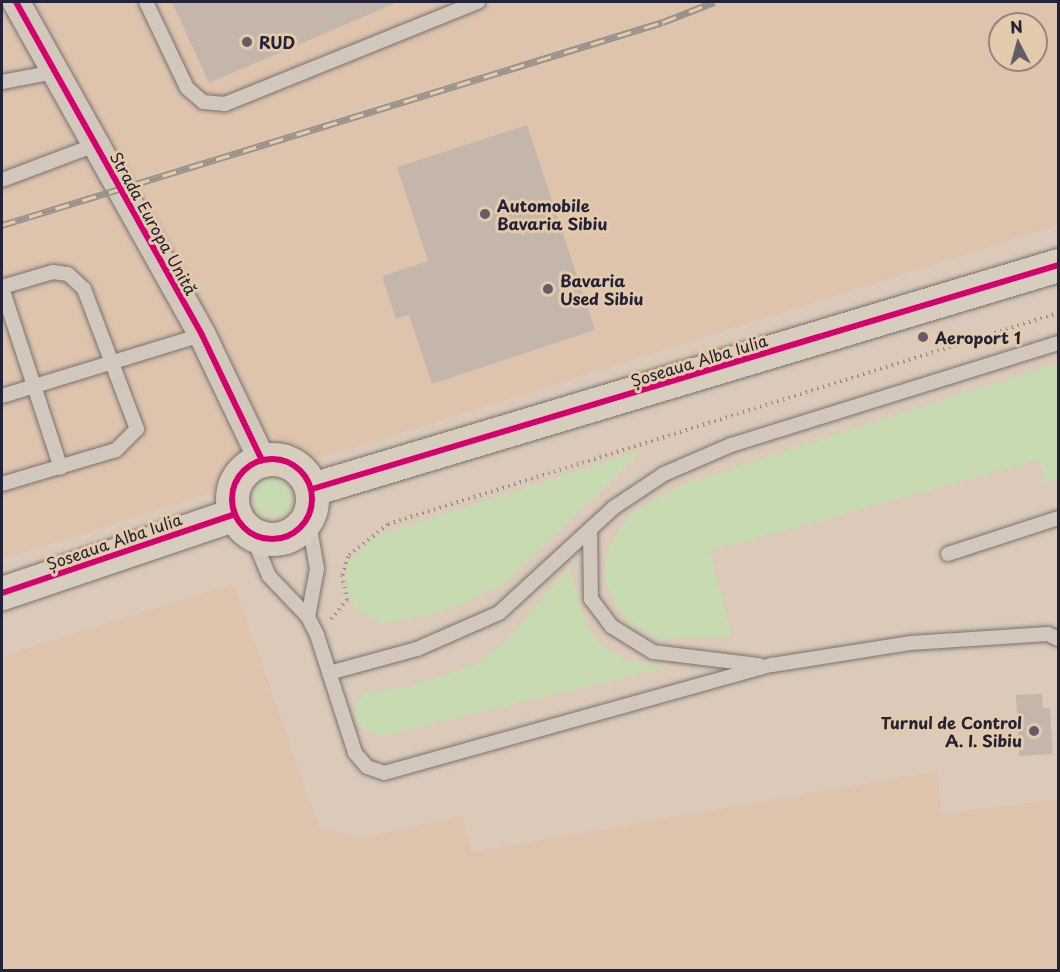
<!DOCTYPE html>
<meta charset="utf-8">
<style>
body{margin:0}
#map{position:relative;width:1060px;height:972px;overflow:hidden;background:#dbcab9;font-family:"Playpen Sans",sans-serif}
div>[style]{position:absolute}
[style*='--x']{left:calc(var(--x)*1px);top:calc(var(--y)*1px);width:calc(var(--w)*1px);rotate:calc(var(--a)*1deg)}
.built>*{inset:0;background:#dec4ad}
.green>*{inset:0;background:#c7dab0}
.round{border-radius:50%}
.building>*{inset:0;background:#c5b6ac}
.path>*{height:4px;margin-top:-2px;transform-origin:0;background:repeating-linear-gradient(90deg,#9a938d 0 1.5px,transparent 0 6px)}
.roads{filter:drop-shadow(0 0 2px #7a726f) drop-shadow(0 0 2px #7a726f)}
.service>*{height:14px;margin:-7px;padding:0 7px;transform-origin:7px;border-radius:7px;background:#d2c7bc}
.minor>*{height:27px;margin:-13.5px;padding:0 13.5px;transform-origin:13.5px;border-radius:13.5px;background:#d2c7bc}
.primary>*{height:33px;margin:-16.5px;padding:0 16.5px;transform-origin:16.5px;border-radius:16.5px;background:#d7cdbe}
.primary>.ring{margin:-16.5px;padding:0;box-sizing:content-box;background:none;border:33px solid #d7cdbe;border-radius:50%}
.rail>*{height:7px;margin-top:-3.5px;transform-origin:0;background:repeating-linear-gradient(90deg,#e2caaa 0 14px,#9a938d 0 28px);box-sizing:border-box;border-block:2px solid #9a938d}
.cycleway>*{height:6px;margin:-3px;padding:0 3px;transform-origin:3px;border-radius:3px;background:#d6006c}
.cycleway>.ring{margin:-3px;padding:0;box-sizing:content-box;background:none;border:6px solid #d6006c;border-radius:50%}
.dots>*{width:16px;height:16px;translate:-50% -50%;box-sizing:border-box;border:3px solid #e2caaa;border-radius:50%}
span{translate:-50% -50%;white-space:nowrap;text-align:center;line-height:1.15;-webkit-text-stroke:6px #e2caaa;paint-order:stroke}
.poi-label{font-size:16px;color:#22223b;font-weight:700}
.left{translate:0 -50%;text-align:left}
.right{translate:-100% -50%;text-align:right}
.street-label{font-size:16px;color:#22223b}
.frame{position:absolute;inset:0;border:3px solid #22223b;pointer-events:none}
.north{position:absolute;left:988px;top:12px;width:60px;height:60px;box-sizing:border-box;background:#e2caaa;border:2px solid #95877e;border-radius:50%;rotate:354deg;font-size:16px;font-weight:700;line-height:24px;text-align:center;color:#22223b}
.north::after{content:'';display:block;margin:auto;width:21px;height:27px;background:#635d67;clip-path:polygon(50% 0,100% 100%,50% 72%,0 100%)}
</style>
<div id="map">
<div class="built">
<i style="clip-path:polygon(evenodd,2px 2px,1058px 2px,1058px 225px,2px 559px,2px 2px,1000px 24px,1036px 24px,1036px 60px,1000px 60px,1000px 24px)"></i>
<i style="clip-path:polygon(234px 584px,319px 827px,361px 838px,462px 816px,472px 852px,937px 771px,942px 814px,1058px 799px,1058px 970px,2px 970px,2px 656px)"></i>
</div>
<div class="green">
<i style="clip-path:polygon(1058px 363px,1058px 479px,1046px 483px,1039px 460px,710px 551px,732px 636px,660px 639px,632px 626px,615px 606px,605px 581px,607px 550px,631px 512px,681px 485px)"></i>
<i style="clip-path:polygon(644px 449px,503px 585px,451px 609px,383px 625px,355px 608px,346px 592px,348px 562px,373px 537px)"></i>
<i class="round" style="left:253px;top:479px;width:38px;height:38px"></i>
<i style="clip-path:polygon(569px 568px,587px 627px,603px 646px,624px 659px,669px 667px,381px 736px,358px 726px,354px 708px,364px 692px,408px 687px,479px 663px,506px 641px)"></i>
</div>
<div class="building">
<i style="clip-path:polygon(172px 2px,398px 2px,209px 83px)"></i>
<i style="clip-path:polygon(527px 125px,595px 330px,432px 384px,409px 315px,396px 319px,382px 276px,428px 261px,397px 167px)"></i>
<i style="clip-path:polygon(1042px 694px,1043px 708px,1050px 708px,1053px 754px,1019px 756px,1016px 695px)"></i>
</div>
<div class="path">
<i style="--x:331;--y:619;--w:25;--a:-50"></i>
<i style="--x:347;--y:600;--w:25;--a:-101"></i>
<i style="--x:342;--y:575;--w:21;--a:-71"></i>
<i style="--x:349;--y:555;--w:50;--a:-38.5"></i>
<i style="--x:388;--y:524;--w:702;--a:-17.48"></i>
</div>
<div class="roads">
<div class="service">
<i style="--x:146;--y:2;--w:95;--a:64.5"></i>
<i style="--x:187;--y:88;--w:21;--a:41"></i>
<i style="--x:203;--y:102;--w:22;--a:5"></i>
<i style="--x:225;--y:104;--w:273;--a:-22"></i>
<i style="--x:2;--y:82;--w:54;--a:-10.7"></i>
<i style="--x:2;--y:180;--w:99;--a:-20.6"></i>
<i style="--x:2;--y:287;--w:53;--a:-16.4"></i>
<i style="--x:53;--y:272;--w:15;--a:8"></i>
<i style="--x:68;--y:274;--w:22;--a:43"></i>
<i style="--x:84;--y:289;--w:150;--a:69.3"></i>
<i style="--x:137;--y:429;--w:30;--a:135"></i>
<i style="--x:116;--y:450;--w:119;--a:163.4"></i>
<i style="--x:2;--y:288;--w:189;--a:71.9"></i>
<i style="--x:2;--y:396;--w:209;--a:-17"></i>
<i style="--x:590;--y:531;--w:68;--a:89.2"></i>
<i style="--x:591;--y:599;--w:34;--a:53"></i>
<i style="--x:611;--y:626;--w:49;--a:31.8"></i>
<i style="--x:653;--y:652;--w:107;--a:7"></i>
<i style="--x:251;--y:533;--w:47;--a:67.3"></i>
<i style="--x:269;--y:576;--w:57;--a:46.4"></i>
<i style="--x:308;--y:617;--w:20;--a:63"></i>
<i style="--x:317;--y:635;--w:124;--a:72.1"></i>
<i style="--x:355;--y:753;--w:18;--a:49"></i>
<i style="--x:367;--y:767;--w:18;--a:19"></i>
<i style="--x:384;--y:773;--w:403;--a:-15.6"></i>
<i style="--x:772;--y:665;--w:141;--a:-9"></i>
<i style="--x:911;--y:643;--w:137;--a:-3.8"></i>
<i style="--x:1048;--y:634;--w:11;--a:27"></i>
<i style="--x:948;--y:554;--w:116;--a:-18.1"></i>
<i style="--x:308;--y:617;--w:49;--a:-79.4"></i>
<i style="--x:317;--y:569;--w:53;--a:-99.8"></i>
<i style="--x:329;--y:673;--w:91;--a:-15.3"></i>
<i style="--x:417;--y:649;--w:90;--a:-23.7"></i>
<i style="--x:499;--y:613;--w:155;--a:-42.6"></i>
<i style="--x:613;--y:508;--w:61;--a:-33.7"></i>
<i style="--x:664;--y:474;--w:73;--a:-23.4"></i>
<i style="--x:731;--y:445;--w:343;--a:-17.3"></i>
</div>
<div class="minor">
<i style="--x:16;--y:2;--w:381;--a:60.8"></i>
<i style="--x:202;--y:335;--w:139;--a:64.4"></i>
</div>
<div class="primary">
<i class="ring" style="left:232px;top:459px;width:47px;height:47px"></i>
<i style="--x:312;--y:489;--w:779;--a:-16.71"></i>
<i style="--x:2;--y:593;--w:246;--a:-18.7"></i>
</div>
</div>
<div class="rail">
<i style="--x:2;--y:225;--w:691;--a:-17.07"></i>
<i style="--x:663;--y:22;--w:55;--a:-21.4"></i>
</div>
<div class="cycleway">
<i style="--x:16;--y:2;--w:381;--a:60.8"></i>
<i style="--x:202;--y:335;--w:139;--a:64.4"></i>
<i class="ring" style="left:232px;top:459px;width:74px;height:74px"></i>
<i style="--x:312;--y:489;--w:779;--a:-16.71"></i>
<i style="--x:2;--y:593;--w:246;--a:-18.7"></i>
</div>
<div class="dots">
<i style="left:247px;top:42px;background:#635d67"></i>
<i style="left:485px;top:214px;background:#635d67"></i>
<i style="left:548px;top:289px;background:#635d67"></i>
<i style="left:923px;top:337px;background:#635d67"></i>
<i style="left:1034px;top:731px;background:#635d67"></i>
</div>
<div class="poi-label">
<span class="left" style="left:259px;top:42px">RUD</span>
<span class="left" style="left:497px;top:214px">Automobile<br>Bavaria Sibiu</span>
<span class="left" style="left:560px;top:289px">Bavaria<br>Used Sibiu</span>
<span class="left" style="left:935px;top:337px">Aeroport 1</span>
<span class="right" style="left:1022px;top:731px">Turnul de Control<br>A. I. Sibiu</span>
</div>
<div class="street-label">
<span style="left:154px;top:223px;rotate:61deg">Strada Europa Unită</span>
<span style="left:699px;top:360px;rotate:-17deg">Șoseaua Alba Iulia</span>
<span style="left:114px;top:541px;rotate:-19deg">Șoseaua Alba Iulia</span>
</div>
<div class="frame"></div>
<div class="north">N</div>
</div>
